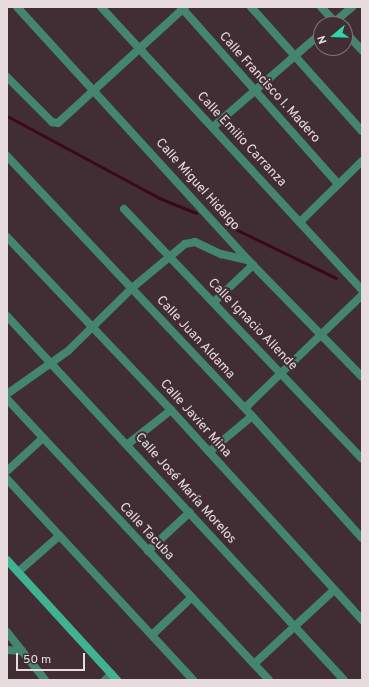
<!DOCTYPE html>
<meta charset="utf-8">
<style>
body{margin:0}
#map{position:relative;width:369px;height:687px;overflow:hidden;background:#412e34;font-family:Overpass,sans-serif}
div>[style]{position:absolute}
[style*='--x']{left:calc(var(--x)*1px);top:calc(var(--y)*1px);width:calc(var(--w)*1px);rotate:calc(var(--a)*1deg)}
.stream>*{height:3px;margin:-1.5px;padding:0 1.5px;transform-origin:1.5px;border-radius:1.5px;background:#3d061f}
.street>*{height:8px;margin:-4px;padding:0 4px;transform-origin:4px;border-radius:4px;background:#448570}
.secondary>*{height:8px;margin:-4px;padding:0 4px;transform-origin:4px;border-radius:4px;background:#40b291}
span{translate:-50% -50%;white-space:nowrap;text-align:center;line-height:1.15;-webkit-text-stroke:4px #412e34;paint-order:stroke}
.street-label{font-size:13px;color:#e7dbde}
.frame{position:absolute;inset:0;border:8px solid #e7dbde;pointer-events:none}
.north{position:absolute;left:313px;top:16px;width:40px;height:40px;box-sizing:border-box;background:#412e34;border:1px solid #837378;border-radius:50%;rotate:251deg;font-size:11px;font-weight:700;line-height:16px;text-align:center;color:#e7dbde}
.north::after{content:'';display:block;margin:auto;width:14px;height:18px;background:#2fd4aa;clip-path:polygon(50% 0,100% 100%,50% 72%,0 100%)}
.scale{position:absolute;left:16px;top:653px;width:69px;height:18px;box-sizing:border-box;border:2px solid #e7dbde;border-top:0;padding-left:5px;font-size:12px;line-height:14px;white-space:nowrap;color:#e7dbde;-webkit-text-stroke:3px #412e34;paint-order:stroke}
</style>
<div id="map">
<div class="stream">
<i style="--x:7;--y:116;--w:173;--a:28.3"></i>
<i style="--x:159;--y:198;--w:40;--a:22"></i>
<i style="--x:227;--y:225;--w:121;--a:25.9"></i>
</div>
<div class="street">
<i style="--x:17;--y:7;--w:343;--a:47.6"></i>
<i style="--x:248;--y:260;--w:163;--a:45.7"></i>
<i style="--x:101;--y:7;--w:385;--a:47.3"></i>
<i style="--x:181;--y:7;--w:237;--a:48.4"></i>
<i style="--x:251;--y:7;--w:166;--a:48.2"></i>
<i style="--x:321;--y:7;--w:23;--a:47"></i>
<i style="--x:332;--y:24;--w:26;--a:-40"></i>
<i style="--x:345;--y:32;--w:25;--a:47"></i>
<i style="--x:7;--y:77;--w:64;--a:45"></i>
<i style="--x:52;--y:122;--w:6;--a:9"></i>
<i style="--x:58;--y:123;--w:172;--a:-42.4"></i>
<i style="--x:213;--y:127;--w:143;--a:-41"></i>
<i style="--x:7;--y:156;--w:357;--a:46.7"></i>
<i style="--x:252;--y:416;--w:164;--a:48"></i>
<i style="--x:124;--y:209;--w:345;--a:46.4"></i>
<i style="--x:300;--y:222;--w:87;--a:-44.5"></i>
<i style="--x:7;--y:237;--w:238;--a:46.5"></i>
<i style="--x:171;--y:410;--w:284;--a:47.7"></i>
<i style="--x:214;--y:302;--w:54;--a:-43.5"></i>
<i style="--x:7;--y:316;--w:496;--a:47.2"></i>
<i style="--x:7;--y:394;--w:75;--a:-35.2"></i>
<i style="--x:68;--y:351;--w:90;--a:-44.5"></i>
<i style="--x:132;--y:288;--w:69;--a:-39.7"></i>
<i style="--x:185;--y:244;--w:10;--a:-11"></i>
<i style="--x:195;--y:242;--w:29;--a:25"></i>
<i style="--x:221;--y:254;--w:28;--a:13"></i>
<i style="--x:7;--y:399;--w:384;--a:47"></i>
<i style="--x:245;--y:408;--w:163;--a:-44"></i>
<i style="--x:128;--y:444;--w:55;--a:-38.3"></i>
<i style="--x:209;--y:452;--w:56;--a:-39.9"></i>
<i style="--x:7;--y:471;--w:49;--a:-42.5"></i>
<i style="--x:7;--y:479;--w:274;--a:47.2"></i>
<i style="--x:148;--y:551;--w:57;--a:-42.9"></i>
<i style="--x:18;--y:572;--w:55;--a:-41.3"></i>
<i style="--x:7;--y:632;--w:61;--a:51.6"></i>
<i style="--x:152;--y:635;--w:55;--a:-43.5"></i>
<i style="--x:7;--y:650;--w:15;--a:4"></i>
<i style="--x:254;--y:664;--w:109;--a:-42.8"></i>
<i style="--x:105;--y:680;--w:9;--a:-41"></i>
</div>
<div class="secondary">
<i style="--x:7;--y:560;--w:163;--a:47.5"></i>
</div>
<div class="street-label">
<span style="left:269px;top:88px;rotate:48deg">Calle Francisco I. Madero</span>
<span style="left:241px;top:140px;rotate:47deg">Calle Emilio Carranza</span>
<span style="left:197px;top:185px;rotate:48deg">Calle Miguel Hidalgo</span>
<span style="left:252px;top:325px;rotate:46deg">Calle Ignacio Allende</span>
<span style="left:195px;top:338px;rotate:47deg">Calle Juan Aldama</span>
<span style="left:195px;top:419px;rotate:48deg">Calle Javier Mina</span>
<span style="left:185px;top:489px;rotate:48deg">Calle José María Morelos</span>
<span style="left:146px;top:532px;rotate:47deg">Calle Tacuba</span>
</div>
<div class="frame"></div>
<div class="north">N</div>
<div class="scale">50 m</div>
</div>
